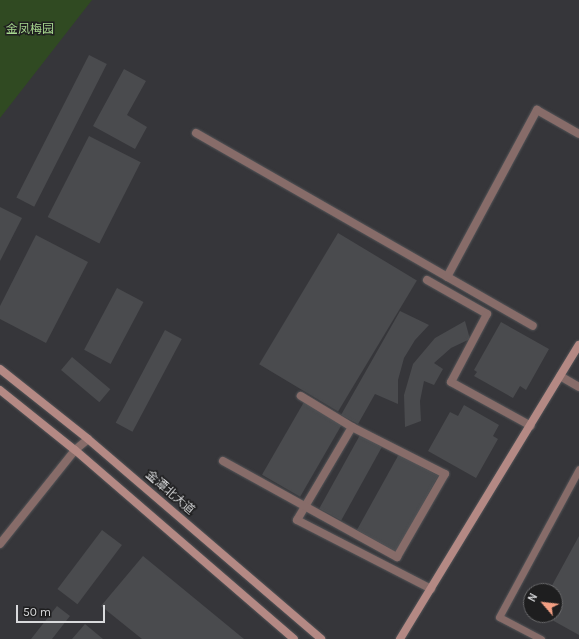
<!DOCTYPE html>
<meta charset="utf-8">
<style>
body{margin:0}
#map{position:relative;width:579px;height:639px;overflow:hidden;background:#36363a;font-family:Karla,"Noto Sans SC",sans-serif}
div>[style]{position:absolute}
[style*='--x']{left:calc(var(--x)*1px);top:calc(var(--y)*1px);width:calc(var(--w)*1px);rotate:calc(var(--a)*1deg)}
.green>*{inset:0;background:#304a22}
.building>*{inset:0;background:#4a4b4e;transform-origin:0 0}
.roads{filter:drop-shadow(0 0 1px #535457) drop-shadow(0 0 1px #535457)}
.lane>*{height:7px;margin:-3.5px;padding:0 3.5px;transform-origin:3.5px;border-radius:3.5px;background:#876c69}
.street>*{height:8px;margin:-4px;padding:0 4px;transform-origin:4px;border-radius:4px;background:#876c69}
.secondary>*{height:8px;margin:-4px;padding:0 4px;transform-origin:4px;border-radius:4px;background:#b48984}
span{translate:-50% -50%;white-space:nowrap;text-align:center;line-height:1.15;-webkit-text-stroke:3px #1e1e1f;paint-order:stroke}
.park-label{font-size:12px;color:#a8d990}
.street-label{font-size:12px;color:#d9dadc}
.north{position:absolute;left:523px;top:583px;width:40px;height:40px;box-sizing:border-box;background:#1e1e1f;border:1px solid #69696b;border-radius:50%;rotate:298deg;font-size:11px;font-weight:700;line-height:16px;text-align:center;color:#d9dadc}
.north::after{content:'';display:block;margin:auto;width:14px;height:18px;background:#f39f83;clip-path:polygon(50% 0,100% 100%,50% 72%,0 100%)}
.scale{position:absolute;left:16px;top:605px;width:89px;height:18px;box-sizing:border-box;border:2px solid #d9dadc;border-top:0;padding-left:5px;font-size:12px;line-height:14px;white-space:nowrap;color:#d9dadc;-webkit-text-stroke:3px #1e1e1f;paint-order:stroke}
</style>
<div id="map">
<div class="green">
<i style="clip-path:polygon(0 0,92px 0,0 118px)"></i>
</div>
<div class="building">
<i style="left:89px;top:55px;width:20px;height:160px;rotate:27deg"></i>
<i style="clip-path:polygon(124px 69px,146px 81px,127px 115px,147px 127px,135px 149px,93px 126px)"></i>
<i style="left:89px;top:136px;width:58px;height:91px;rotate:27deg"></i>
<i style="clip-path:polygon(0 207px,22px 218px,0 261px)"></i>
<i style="left:338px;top:233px;width:92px;height:153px;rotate:31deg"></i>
<i style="clip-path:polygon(36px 235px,88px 262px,46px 343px,0 319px,0 306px)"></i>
<i style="left:117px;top:288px;width:30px;height:70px;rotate:28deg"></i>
<i style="clip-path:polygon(400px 311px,429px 325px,415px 340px,404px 358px,398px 380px,398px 404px,375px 394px,358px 424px,341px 415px)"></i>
<i style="clip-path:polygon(465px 321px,470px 339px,451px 348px,434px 363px,443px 369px,434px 385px,424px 381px,420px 401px,421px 421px,405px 427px,404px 395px,413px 364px,435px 338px)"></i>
<i style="clip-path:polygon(501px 322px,549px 349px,526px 390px,520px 386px,513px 398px,474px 376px,477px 372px,474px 370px)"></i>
<i style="left:165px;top:330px;width:19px;height:105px;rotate:28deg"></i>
<i style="left:72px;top:357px;width:50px;height:17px;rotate:40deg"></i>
<i style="left:304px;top:402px;width:44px;height:84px;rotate:30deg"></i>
<i style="clip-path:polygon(464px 405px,499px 425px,493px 436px,498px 439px,476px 478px,428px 451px,450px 412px,458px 416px)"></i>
<i style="left:360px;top:435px;width:25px;height:84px;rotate:29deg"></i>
<i style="left:399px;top:454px;width:45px;height:87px;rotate:29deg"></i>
<i style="left:102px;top:530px;width:25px;height:74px;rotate:37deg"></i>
<i style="clip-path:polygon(579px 536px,579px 635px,543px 615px,555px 615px,555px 591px,549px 591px)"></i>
<i style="clip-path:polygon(143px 556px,244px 639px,142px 639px,101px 606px)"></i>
<i style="clip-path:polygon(57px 606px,70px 616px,52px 639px,31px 639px)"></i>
<i style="clip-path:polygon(85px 624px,103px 639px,72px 639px)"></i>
</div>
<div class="roads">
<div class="lane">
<i style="--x:541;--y:639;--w:47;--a:-152.4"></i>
<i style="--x:499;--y:617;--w:168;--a:-61.6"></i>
</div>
<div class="street">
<i style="--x:196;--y:133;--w:388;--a:29.8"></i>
<i style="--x:447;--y:277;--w:190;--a:-61.7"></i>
<i style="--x:537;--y:110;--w:48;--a:29.7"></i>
<i style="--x:427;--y:280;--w:69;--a:29.5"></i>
<i style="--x:487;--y:314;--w:77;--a:117.9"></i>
<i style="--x:451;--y:382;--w:91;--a:28.8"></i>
<i style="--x:560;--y:376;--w:22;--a:30"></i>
<i style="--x:352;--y:427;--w:108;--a:120.6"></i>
<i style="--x:297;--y:520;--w:151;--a:27.2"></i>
<i style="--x:223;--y:461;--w:199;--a:28.9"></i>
<i style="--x:397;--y:557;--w:96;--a:-60"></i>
<i style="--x:445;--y:474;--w:104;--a:-153.2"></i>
<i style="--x:352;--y:427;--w:60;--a:-148.7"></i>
<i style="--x:0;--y:544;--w:120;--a:-51.4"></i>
<i style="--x:75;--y:450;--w:17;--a:-40"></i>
</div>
<div class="secondary">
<i style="--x:0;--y:369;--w:112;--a:38.5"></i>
<i style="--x:88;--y:439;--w:307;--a:40.6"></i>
<i style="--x:0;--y:390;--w:96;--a:38.7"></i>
<i style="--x:75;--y:450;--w:289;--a:40.8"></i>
<i style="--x:400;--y:639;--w:344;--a:-58.7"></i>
</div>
</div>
<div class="park-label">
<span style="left:30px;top:30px">金凤梅园</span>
</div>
<div class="street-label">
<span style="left:170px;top:493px;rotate:41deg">金潭北大道</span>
</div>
<div class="north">N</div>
<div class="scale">50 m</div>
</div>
